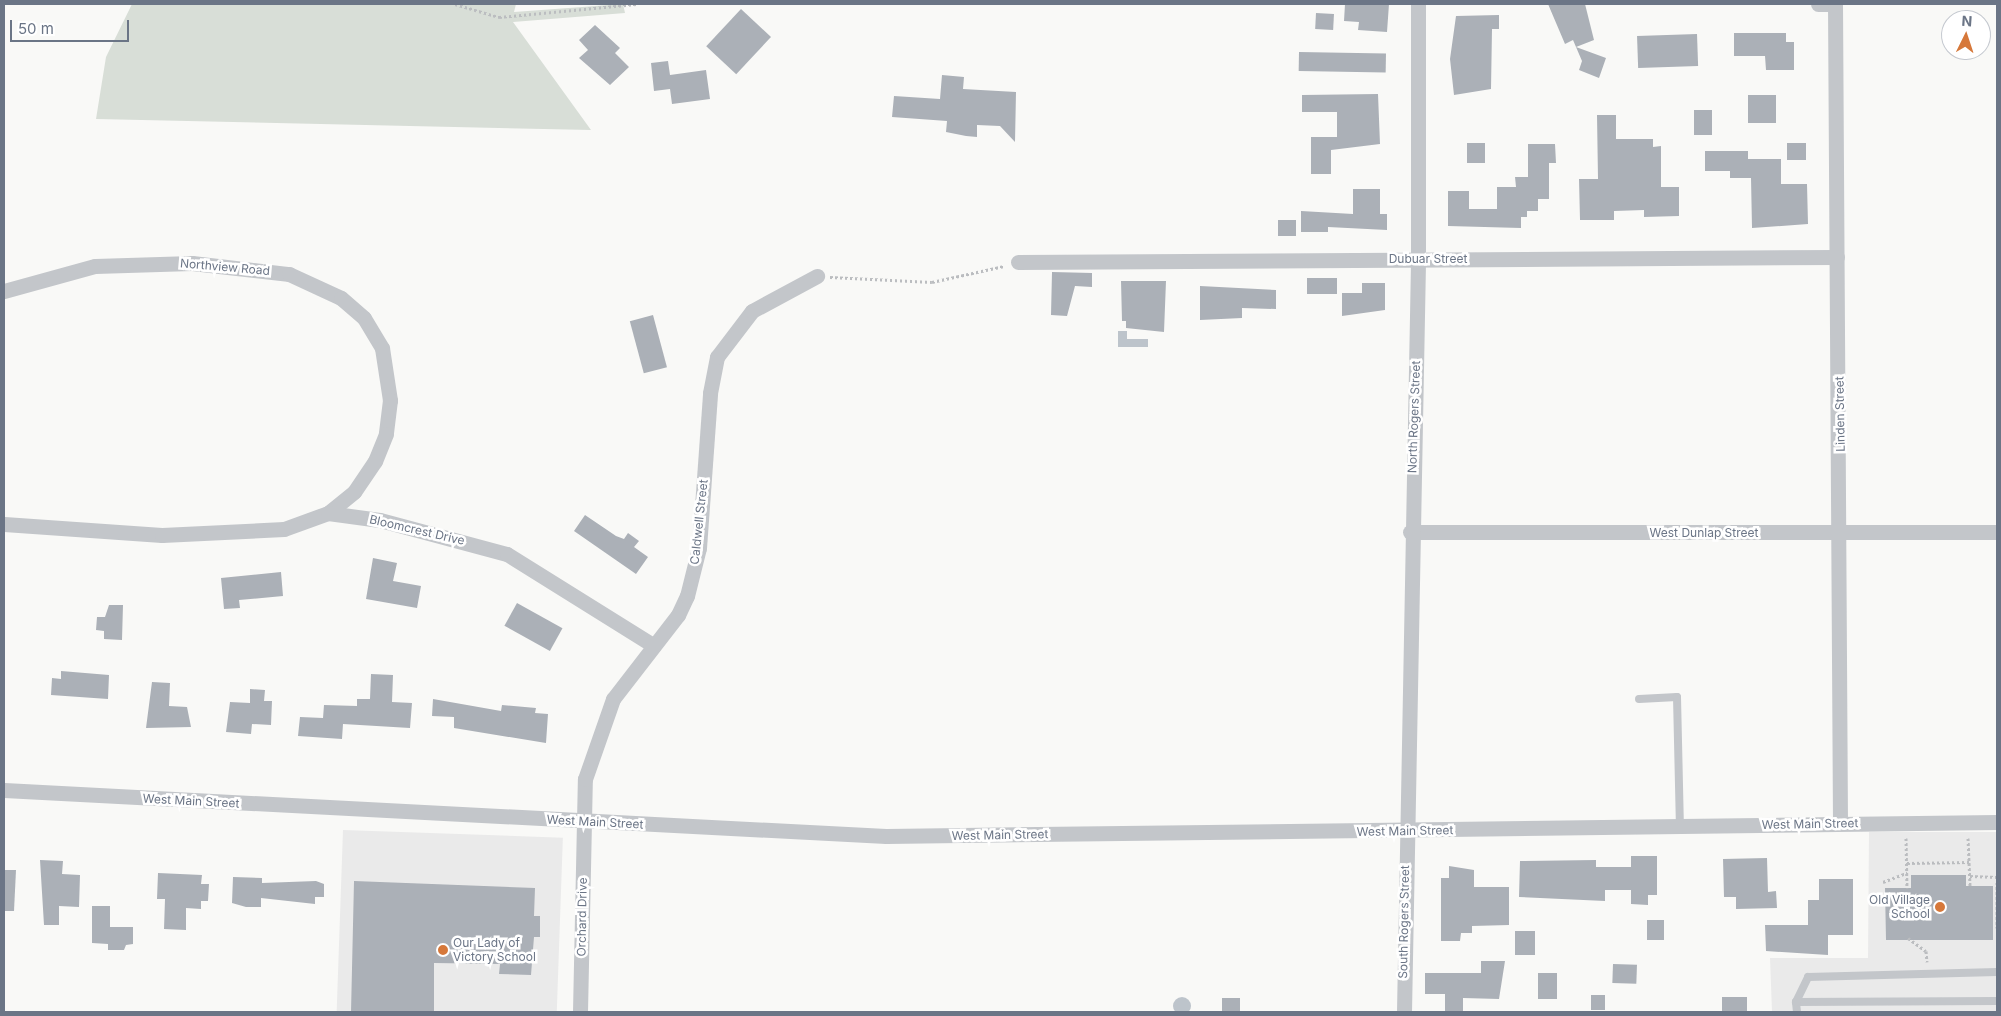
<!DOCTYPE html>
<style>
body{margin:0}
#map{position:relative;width:2001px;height:1016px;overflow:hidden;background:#f9f9f7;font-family:Inter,sans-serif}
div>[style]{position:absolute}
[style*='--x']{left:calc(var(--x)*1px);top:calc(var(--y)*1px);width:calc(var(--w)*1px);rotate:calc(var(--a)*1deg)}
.built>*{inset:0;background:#eaeaea;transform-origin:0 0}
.green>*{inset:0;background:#d8ded7}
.water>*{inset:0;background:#bdc4cb}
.round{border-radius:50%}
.building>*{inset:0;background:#abb0b7;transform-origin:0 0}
.path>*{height:3px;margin-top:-1.5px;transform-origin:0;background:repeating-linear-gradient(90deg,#bbbdc0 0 2.5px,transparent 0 5px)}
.lane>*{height:8px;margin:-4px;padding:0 4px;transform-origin:4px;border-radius:4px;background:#c3c6ca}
.street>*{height:15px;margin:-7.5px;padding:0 7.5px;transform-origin:7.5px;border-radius:7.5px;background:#c3c6ca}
.dots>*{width:14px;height:14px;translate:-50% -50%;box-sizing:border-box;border:2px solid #fff;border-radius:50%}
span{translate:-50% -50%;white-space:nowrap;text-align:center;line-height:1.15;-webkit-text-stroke:5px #fff;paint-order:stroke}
.street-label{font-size:12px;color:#6b7586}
.poi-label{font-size:12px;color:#6b7586}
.right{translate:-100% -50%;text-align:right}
.left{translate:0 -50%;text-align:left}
.frame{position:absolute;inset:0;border:5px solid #6b7586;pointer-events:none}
.north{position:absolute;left:1941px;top:10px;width:50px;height:50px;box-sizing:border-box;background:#fff;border:1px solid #c4c8cf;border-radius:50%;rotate:4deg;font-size:14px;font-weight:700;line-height:20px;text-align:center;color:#6b7586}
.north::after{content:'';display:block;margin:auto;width:18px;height:22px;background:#d6783a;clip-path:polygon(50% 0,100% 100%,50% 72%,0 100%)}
.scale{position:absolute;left:10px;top:20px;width:119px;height:22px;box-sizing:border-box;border:2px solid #6b7586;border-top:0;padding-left:6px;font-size:15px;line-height:18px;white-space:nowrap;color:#6b7586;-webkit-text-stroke:4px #fff;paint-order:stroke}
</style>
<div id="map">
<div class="built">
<i style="left:343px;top:830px;width:220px;height:182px;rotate:2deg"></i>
<i style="clip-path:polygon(1869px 832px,1997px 832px,1997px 1012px,1772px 1012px,1770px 958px,1868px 958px)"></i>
</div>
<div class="green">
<i style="clip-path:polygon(132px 4px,516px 4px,514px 12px,623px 4px,625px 13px,513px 22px,591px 130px,96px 119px,106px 57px)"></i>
</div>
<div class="water">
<i style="clip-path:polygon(1118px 331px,1127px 331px,1127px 339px,1148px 339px,1148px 347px,1118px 347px)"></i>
<i class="round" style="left:1173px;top:997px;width:18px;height:18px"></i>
</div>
<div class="building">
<i style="clip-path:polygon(1345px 4px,1389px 4px,1387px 32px,1358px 30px,1359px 22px,1344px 21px)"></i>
<i style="clip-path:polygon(1548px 4px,1585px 4px,1594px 40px,1576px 47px,1573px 40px,1565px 44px)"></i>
<i style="left:741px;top:9px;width:41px;height:51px;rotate:43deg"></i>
<i style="left:1316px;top:13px;width:18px;height:16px;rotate:3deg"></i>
<i style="clip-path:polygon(1499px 15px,1499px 29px,1492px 29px,1491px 89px,1454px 95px,1450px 59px,1456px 16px)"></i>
<i style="clip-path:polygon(595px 25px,620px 48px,615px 53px,629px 67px,610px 85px,579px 58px,588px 50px,579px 40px)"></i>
<i style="clip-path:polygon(1734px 33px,1786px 33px,1786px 42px,1794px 42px,1794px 70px,1766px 70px,1765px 56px,1734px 56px)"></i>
<i style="left:1697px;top:34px;width:32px;height:60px;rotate:88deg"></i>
<i style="clip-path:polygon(1576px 47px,1606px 58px,1599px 78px,1579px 70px,1582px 61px)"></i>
<i style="left:1299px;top:52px;width:87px;height:19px;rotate:1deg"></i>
<i style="clip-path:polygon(668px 61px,670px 75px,706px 70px,710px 99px,672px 104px,670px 89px,654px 91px,651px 63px)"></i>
<i style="clip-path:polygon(942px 75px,964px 77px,963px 89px,1016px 92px,1015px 142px,1000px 126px,977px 125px,977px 137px,966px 136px,946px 132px,947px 121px,892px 117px,894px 96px,940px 99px)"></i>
<i style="clip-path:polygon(1378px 94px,1380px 144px,1331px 150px,1331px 174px,1311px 174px,1311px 137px,1337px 137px,1337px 112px,1302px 112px,1302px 95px)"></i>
<i style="left:1748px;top:95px;width:28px;height:28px"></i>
<i style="left:1694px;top:110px;width:18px;height:25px"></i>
<i style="clip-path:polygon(1597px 115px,1616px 115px,1616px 139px,1653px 139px,1653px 147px,1661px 146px,1661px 187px,1679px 187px,1679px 216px,1644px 217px,1644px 210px,1614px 211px,1614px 220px,1580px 220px,1579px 179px,1598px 179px)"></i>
<i style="left:1467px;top:143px;width:18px;height:20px"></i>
<i style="left:1787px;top:143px;width:19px;height:17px"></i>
<i style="clip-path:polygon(1528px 144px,1555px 144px,1556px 163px,1549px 163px,1549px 199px,1538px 199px,1538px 211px,1527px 211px,1527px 217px,1521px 217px,1521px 228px,1448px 226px,1448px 191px,1469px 191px,1469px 209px,1497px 209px,1497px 187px,1516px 187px,1515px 177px,1528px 177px)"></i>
<i style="clip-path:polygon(1705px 151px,1748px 151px,1748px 159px,1781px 159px,1781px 184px,1807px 184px,1808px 224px,1752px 228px,1751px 178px,1730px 178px,1730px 171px,1705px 171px)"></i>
<i style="clip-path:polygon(1353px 189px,1380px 189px,1380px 214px,1387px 214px,1387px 230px,1328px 227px,1328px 232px,1301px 232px,1301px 211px,1353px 214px)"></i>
<i style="left:1278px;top:220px;width:18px;height:16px"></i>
<i style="clip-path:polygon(1052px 272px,1092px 273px,1092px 287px,1075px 286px,1067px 316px,1051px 315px)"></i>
<i style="left:1307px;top:278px;width:30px;height:16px"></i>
<i style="clip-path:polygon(1121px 281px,1166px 281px,1164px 332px,1126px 328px,1126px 321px,1122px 321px)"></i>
<i style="clip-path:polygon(1362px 283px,1385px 283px,1385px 310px,1342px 316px,1342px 293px,1362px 293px)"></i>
<i style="clip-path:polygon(1200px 286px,1276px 290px,1276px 309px,1242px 308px,1242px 318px,1200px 320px)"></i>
<i style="left:653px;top:315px;width:54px;height:24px;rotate:75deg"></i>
<i style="clip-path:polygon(585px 515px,616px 536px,624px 539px,628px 533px,639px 541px,634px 547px,648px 557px,636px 574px,574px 531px)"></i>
<i style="clip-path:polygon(373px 558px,397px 563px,393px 581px,421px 586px,417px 608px,366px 599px)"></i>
<i style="clip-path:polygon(281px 572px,283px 596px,239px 600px,240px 608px,224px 609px,221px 578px)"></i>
<i style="left:517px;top:603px;width:52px;height:26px;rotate:29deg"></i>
<i style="clip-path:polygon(109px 605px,123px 605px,122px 640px,104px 639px,104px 631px,96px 630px,97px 617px,105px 617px)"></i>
<i style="clip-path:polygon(61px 671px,109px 675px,108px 699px,51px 695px,52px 678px,61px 679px)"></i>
<i style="clip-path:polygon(371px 674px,393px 675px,392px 702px,412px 703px,410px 728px,343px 724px,342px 739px,298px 736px,300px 717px,323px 718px,324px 705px,357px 706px,357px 699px,370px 699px)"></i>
<i style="clip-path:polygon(152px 682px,170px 683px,169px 706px,187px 707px,191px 727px,146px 728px)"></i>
<i style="clip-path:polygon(250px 689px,265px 690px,264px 701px,272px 701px,271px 725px,252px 724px,251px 734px,226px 732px,230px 702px,250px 703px)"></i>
<i style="clip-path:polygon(433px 699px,501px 711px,502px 705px,536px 708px,535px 713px,548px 714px,546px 743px,454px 728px,454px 717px,432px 716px)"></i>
<i style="clip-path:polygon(1631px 856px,1657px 856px,1657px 895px,1648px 895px,1648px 905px,1631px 904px,1631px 890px,1605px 890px,1605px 901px,1519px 897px,1520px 861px,1596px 860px,1596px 867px,1631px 867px)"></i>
<i style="clip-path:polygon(1767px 858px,1768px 892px,1776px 891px,1777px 908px,1736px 909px,1736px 897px,1724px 897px,1723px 859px)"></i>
<i style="clip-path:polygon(40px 860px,63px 861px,62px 874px,80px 875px,79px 907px,59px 906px,59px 925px,44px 925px)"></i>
<i style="clip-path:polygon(1449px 866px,1474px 870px,1474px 887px,1509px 887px,1509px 925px,1472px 926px,1472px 933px,1461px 933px,1460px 941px,1441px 941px,1441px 878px,1449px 878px)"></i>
<i style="clip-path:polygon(4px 870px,16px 870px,14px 911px,4px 911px)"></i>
<i style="clip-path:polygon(158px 873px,202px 875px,201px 884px,209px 884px,208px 901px,201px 901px,201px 909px,186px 908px,186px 930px,164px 929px,165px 899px,157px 899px)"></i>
<i style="clip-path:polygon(1911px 875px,1966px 875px,1966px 886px,1993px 886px,1993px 940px,1886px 940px,1885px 888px,1911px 888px)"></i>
<i style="clip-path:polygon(233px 877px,262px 878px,262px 883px,316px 881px,324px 884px,324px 897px,315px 897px,315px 904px,261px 898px,261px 907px,246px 907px,232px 903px)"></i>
<i style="clip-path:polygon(1819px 879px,1853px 879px,1853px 935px,1828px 935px,1828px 955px,1766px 951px,1765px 925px,1808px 925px,1808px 900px,1819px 900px)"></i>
<i style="clip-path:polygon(354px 881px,535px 888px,534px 916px,540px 916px,540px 937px,534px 937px,531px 975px,499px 974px,500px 964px,434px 963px,434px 1012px,351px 1012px)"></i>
<i style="clip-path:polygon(92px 906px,110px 906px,110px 927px,133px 927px,133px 944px,126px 945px,124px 950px,108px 950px,108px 944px,92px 943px)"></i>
<i style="left:1647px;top:920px;width:17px;height:20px"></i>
<i style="left:1515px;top:931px;width:20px;height:24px"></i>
<i style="clip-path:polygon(1481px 961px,1505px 961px,1499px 999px,1463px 998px,1463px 1012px,1445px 1012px,1445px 994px,1425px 994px,1425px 973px,1481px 973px)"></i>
<i style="left:1613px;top:964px;width:24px;height:19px;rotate:2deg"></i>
<i style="left:1538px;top:973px;width:19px;height:26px"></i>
<i style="left:1591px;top:995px;width:14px;height:15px"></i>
<i style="left:1722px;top:997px;width:25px;height:15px"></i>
<i style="left:1240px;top:998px;width:14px;height:18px;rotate:90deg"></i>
</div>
<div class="path">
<i style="--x:455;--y:4;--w:46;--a:16.5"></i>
<i style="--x:499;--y:17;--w:138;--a:-5.4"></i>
<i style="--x:830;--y:277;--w:102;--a:2.8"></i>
<i style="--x:932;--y:282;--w:74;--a:-12.5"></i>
<i style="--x:1906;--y:838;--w:50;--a:88.9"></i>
<i style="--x:1968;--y:838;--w:48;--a:87.6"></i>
<i style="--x:1907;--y:863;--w:62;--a:-0.9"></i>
<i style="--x:1970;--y:876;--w:27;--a:2"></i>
<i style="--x:1883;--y:882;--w:26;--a:-21"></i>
<i style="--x:1997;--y:882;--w:46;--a:90"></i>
<i style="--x:1908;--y:938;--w:22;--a:36"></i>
<i style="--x:1926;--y:951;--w:11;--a:85"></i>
</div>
<div class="lane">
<i style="--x:1639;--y:699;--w:38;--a:-3"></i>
<i style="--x:1677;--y:697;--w:129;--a:88.7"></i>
<i style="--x:1796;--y:1002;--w:201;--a:-0.3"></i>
<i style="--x:1797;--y:1012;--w:10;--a:-96"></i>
<i style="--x:1796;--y:1002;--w:28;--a:-64"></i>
<i style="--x:1808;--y:977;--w:189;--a:-1.5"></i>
</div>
<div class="street">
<i style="--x:1818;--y:4;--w:17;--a:0"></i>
<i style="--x:1835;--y:4;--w:819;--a:89.65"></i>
<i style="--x:1018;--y:262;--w:819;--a:-0.35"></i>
<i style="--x:4;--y:291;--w:94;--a:-15.4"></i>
<i style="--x:95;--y:266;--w:97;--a:-1.8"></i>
<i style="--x:192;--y:263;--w:98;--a:6.5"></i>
<i style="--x:289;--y:274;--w:57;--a:24.8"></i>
<i style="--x:341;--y:298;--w:30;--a:41"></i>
<i style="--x:364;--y:318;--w:35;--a:59"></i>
<i style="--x:382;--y:348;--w:53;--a:81.3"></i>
<i style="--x:390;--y:400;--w:34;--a:97"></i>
<i style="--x:386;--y:434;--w:29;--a:112"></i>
<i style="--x:375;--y:461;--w:37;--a:124"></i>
<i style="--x:354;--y:492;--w:33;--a:141"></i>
<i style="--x:4;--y:524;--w:158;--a:4"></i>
<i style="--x:162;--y:535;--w:122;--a:-2.8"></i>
<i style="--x:284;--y:529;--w:47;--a:-20"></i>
<i style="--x:328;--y:513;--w:52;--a:7.7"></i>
<i style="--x:380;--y:520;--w:131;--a:15"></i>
<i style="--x:507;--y:554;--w:173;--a:32"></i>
<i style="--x:1410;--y:532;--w:587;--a:0"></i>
<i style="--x:4;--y:790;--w:883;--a:2.99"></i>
<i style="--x:886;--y:836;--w:1111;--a:-0.72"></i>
<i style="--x:580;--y:1012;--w:233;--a:-88.8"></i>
<i style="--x:585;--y:779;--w:85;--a:-70.7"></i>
<i style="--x:613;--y:699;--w:106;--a:-52.3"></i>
<i style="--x:678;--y:615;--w:21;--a:-65"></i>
<i style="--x:687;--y:596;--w:49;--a:-76"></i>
<i style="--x:699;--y:548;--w:155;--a:-85.9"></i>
<i style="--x:710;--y:393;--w:37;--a:-79"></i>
<i style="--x:717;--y:357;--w:58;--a:-52.7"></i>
<i style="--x:752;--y:311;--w:74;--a:-28.3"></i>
<i style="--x:1404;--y:1012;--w:753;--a:-88.93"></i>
<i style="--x:1418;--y:259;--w:255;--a:-90"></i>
</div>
<div class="dots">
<i style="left:1940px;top:907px;background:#d6783a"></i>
<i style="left:443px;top:950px;background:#d6783a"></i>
</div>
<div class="street-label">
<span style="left:1428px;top:259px">Dubuar Street</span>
<span style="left:225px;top:267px;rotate:5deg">Northview Road</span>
<span style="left:1840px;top:414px;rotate:-91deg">Linden Street</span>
<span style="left:1414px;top:417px;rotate:-88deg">North Rogers Street</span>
<span style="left:699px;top:522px;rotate:-84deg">Caldwell Street</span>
<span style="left:417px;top:530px;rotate:13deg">Bloomcrest Drive</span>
<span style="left:1704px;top:533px">West Dunlap Street</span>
<span style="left:191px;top:801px;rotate:3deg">West Main Street</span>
<span style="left:595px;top:822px;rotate:3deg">West Main Street</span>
<span style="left:1810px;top:824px;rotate:-1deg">West Main Street</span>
<span style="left:1405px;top:831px;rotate:-1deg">West Main Street</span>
<span style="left:1000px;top:835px;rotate:-1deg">West Main Street</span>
<span style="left:582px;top:917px;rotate:-89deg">Orchard Drive</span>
<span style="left:1404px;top:922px;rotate:-89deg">South Rogers Street</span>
</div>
<div class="poi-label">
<span class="right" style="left:1930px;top:907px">Old Village<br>School</span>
<span class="left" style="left:453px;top:950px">Our Lady of<br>Victory School</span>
</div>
<div class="frame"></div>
<div class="north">N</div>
<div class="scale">50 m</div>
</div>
